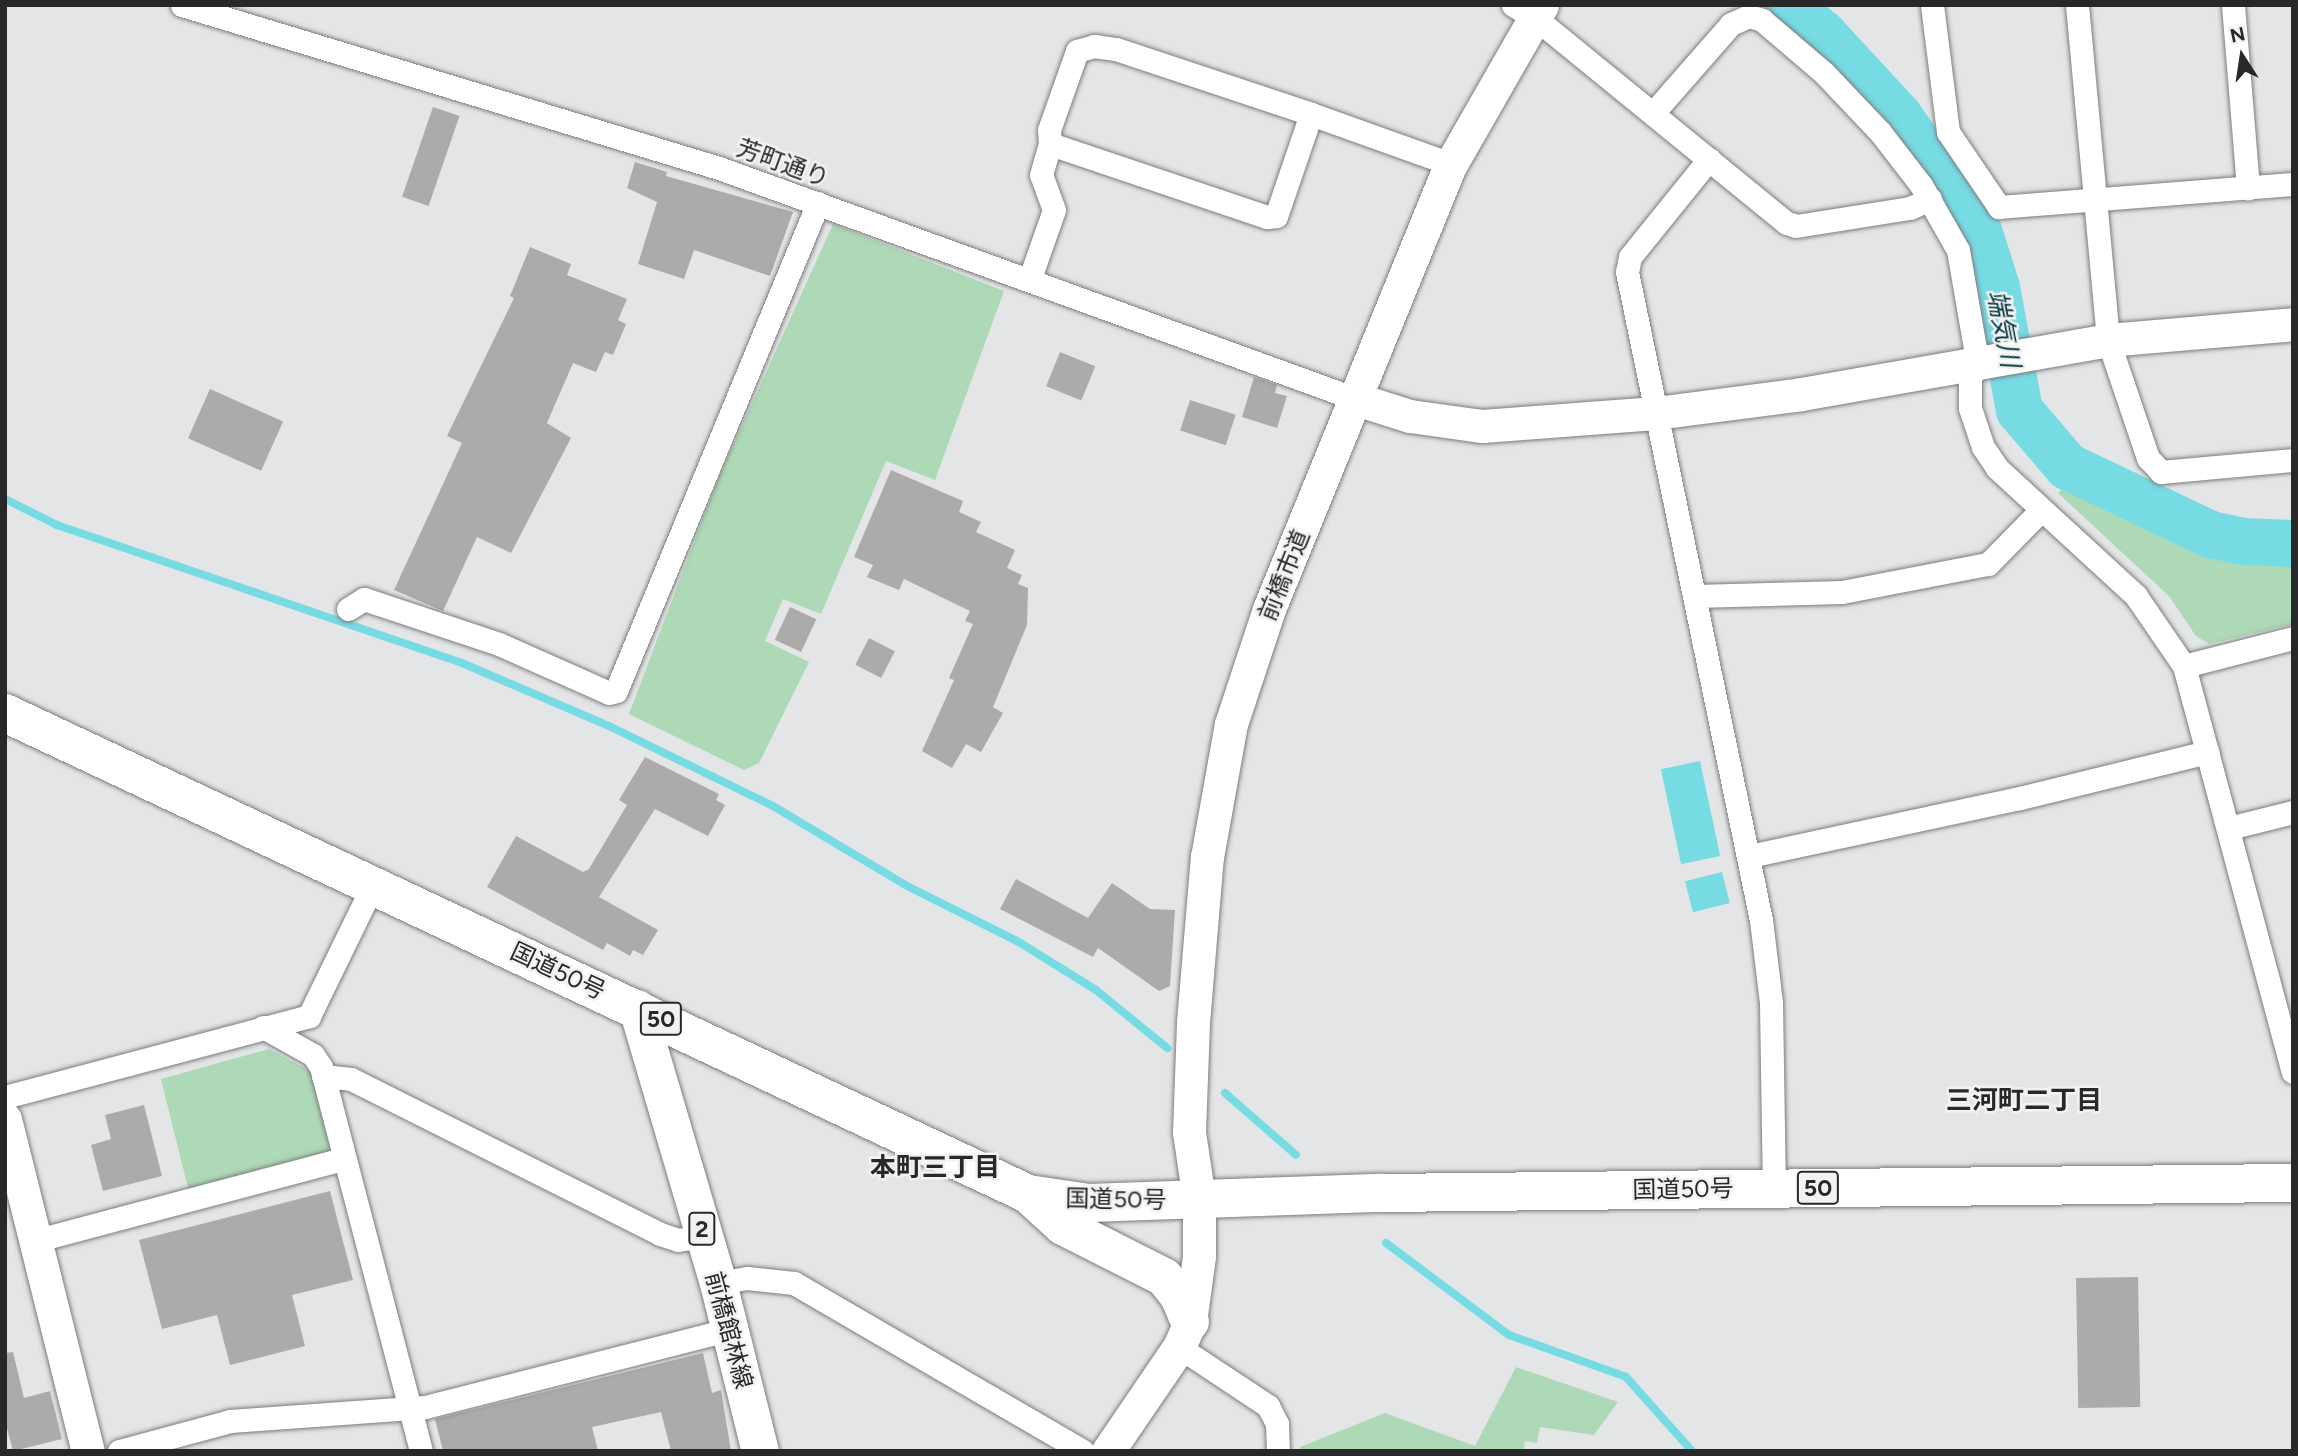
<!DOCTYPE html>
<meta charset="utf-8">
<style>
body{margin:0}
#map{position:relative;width:2298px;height:1456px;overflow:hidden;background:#e4e5e6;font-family:Figtree,"Noto Sans JP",sans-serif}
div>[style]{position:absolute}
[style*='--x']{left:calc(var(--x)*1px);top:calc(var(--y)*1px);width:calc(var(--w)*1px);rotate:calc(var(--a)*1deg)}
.green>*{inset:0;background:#add9b6}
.water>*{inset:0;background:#77dbe4;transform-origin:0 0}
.stream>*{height:8px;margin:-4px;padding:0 4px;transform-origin:4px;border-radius:4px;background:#77dbe4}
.river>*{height:47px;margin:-23.5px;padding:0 23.5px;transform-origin:23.5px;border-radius:23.5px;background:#77dbe4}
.building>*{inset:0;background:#acabaa;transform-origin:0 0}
.roads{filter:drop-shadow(0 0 2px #7d7d7e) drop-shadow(0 0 2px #7d7d7e)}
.street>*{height:23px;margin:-11.5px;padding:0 11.5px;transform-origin:11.5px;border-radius:11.5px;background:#fff}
.secondary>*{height:33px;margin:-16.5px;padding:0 16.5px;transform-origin:16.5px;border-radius:16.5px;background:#fff}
.primary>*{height:37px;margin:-18.5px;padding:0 18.5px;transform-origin:18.5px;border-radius:18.5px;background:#fff}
.highway>*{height:38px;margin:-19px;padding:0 19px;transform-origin:19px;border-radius:19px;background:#fff}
span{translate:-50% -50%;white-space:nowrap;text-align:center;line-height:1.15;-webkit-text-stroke:5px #f2f2f4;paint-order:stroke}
.shield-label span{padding:2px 5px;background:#f2f2f4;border:2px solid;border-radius:5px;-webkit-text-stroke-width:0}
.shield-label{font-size:23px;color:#282829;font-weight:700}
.street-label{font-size:24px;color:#282829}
.water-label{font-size:26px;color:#03363a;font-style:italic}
.neighbourhood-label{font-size:26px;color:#282829;font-weight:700}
.frame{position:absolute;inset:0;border:7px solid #282829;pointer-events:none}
.north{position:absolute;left:2207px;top:21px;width:70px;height:70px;-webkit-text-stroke:5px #f2f2f4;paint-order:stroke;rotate:348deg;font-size:19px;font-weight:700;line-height:28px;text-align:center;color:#282829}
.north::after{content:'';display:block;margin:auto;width:24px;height:32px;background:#282829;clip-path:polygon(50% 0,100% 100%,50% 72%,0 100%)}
</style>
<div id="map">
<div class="green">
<i style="clip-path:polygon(833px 224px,1004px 291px,935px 480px,886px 461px,821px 614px,783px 599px,765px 641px,809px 662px,759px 763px,744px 770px,629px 714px,718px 479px)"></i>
<i style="clip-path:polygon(2068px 483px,2214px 547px,2293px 558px,2293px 624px,2209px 644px,2196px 636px,2169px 596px,2058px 493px)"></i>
<i style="clip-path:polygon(269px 1049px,314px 1073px,332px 1143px,326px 1156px,189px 1192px,161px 1079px)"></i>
<i style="clip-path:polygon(1516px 1367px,1618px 1402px,1594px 1435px,1540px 1427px,1537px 1443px,1525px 1441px,1523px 1451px,1300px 1451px,1300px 1447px,1385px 1413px,1475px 1446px)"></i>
</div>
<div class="water">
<i style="left:1700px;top:761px;width:97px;height:40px;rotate:78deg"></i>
<i style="left:1722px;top:872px;width:32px;height:38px;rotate:76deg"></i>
</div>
<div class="stream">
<i style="--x:5;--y:499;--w:58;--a:26.6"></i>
<i style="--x:57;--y:525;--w:428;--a:18.8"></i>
<i style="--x:462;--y:663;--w:162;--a:23.2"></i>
<i style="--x:611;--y:727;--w:180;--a:26"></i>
<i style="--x:773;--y:806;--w:156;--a:30.8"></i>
<i style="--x:907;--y:886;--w:123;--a:26.6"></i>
<i style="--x:1017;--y:941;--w:93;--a:31.8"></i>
<i style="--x:1096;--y:990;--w:92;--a:39.2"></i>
<i style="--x:1225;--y:1093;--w:94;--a:41.1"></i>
<i style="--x:1386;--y:1243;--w:154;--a:36.8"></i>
<i style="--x:1509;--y:1335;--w:124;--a:19.7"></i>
<i style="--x:1626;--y:1377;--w:99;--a:48.3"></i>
</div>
<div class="river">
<i style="--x:1788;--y:5;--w:44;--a:39.5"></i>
<i style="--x:1822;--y:33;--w:112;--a:47.2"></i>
<i style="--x:1898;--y:115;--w:140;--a:55.2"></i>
<i style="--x:1978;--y:230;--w:60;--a:72.5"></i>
<i style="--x:1996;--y:287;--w:125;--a:79.4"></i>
<i style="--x:2019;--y:410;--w:74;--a:49.4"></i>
<i style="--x:2067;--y:466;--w:158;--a:25.4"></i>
<i style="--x:2210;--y:534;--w:33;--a:12"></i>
<i style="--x:2242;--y:541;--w:51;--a:2.2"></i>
</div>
<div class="building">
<i style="left:433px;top:107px;width:28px;height:95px;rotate:19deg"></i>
<i style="clip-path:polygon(635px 162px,667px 172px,666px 176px,793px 212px,770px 276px,694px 250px,684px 279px,638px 264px,657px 202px,627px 188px)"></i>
<i style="clip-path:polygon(530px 247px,571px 264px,567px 275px,627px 299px,618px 320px,626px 324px,613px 355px,605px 352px,596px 372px,573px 363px,547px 423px,571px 438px,511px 553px,477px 537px,443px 611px,394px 590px,462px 443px,447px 436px,514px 298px,510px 296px)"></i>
<i style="left:1060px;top:352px;width:38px;height:37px;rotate:22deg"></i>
<i style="clip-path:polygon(1254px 377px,1277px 385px,1275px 393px,1287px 396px,1277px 428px,1242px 417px)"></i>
<i style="left:210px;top:389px;width:80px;height:54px;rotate:24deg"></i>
<i style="left:1190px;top:400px;width:48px;height:32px;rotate:18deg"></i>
<i style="clip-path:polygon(891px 470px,963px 501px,959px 512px,981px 522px,976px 532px,1015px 550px,1007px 568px,1022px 575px,1018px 584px,1028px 588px,1027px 625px,993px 707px,1003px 713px,981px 752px,966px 744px,952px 768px,922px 751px,954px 680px,949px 678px,973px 624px,965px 621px,970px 611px,904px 579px,899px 590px,867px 577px,873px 565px,854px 557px)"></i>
<i style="left:790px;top:607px;width:29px;height:36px;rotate:25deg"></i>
<i style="left:869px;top:638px;width:29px;height:30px;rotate:27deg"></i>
<i style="clip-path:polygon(645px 757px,719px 794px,716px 800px,725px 805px,708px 836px,655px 809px,599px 897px,658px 930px,643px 955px,633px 950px,630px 956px,607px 943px,603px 950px,487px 887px,516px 836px,583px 872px,589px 869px,627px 805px,619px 800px)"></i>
<i style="clip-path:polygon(1016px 879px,1088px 918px,1112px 883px,1150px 909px,1175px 910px,1170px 986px,1159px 991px,1098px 948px,1093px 957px,1000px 909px)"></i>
<i style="clip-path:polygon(144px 1105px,162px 1176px,103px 1191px,91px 1145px,111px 1139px,105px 1115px)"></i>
<i style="clip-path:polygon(330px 1191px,353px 1280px,292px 1295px,305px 1346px,230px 1365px,217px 1315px,162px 1329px,139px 1240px)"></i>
<i style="left:2138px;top:1277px;width:130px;height:62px;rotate:89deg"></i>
<i style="clip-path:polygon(13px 1352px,24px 1398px,50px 1391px,62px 1439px,13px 1451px,5px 1421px,5px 1353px)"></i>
<i style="clip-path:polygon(703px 1353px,712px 1393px,721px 1390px,731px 1451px,671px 1451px,661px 1412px,592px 1427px,598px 1451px,443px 1451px,435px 1419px)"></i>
</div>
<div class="roads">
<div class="street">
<i style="--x:182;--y:5;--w:561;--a:16.89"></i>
<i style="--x:719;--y:168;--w:678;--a:19.93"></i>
<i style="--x:1513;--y:5;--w:24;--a:30"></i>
<i style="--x:1534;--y:17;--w:326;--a:39.2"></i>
<i style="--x:1787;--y:223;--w:9;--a:18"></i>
<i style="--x:1796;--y:226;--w:115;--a:-9"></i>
<i style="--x:1910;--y:208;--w:22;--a:-24"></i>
<i style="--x:1932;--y:5;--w:128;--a:82.8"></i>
<i style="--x:1948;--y:132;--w:91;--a:55.8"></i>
<i style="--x:1999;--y:207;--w:295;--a:-4.5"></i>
<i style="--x:2077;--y:5;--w:336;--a:84.7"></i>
<i style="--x:2108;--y:340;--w:125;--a:71.3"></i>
<i style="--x:2148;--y:458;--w:19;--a:47"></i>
<i style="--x:2161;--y:472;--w:133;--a:-5.2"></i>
<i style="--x:2233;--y:5;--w:184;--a:85.3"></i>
<i style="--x:1653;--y:113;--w:118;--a:-48.8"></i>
<i style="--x:1731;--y:24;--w:20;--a:-24"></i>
<i style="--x:1749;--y:16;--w:14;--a:17"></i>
<i style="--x:1762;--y:20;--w:82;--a:40.5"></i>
<i style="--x:1824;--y:73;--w:81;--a:46.5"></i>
<i style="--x:1880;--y:132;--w:67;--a:52.3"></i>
<i style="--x:1921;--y:185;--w:75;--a:60.4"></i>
<i style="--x:1958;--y:250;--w:112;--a:80.2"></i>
<i style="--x:1977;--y:360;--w:20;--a:110"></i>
<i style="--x:1970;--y:379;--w:29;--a:90"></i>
<i style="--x:1970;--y:408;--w:41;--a:71.6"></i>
<i style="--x:1983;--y:447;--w:25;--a:56"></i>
<i style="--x:1997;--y:468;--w:189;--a:42.6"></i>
<i style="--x:2136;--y:596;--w:85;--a:55.6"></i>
<i style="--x:2184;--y:666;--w:420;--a:75"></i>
<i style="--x:1311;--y:114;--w:108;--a:108.9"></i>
<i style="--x:1276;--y:216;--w:9;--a:174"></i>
<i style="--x:1267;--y:217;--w:229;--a:-161.4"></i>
<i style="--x:1050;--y:144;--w:14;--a:-94"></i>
<i style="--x:1049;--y:130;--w:84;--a:-70.5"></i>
<i style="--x:1077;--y:51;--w:18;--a:-16"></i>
<i style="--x:1094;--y:46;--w:22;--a:8"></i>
<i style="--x:1116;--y:49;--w:206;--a:18.4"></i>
<i style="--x:1311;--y:114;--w:149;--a:19.7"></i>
<i style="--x:1709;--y:159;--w:126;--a:128.9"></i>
<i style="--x:1630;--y:257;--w:15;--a:101"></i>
<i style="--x:1627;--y:272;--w:662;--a:78.32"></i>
<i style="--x:1761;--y:920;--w:84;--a:83.1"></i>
<i style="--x:1771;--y:1003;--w:185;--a:89.1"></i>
<i style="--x:1030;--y:278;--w:72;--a:-70.6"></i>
<i style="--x:1054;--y:210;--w:37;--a:-110"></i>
<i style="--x:1041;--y:175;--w:32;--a:-74"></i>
<i style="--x:1695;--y:596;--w:147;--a:-1.6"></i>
<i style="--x:1842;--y:592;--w:149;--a:-10.9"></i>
<i style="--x:1988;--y:564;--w:76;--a:-45.5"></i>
<i style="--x:348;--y:609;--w:19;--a:-32"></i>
<i style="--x:364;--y:599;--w:142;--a:18.4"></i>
<i style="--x:499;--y:644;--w:120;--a:24"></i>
<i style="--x:609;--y:693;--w:7;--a:-16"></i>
<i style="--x:616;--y:691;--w:528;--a:-67.51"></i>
<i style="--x:2184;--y:666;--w:113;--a:-14.4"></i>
<i style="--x:2229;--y:828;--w:66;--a:-14"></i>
<i style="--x:1749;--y:856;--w:277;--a:-12.1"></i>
<i style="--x:2020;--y:798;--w:193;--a:-13.8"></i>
<i style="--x:263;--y:1027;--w:57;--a:29.2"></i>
<i style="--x:313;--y:1055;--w:14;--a:56"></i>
<i style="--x:321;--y:1067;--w:397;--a:75.4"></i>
<i style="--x:323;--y:1076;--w:28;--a:6"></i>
<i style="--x:351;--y:1079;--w:346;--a:26.6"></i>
<i style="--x:660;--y:1234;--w:19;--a:18"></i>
<i style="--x:678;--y:1240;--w:26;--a:-9"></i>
<i style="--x:5;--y:1097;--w:315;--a:-14.9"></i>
<i style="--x:309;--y:1016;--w:146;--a:-64"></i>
<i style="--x:38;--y:1240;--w:316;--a:-14.9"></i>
<i style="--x:718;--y:1283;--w:29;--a:-10"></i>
<i style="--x:747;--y:1278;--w:47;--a:6.1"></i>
<i style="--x:794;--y:1283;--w:334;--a:30.2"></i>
<i style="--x:1179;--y:1347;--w:107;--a:33.5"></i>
<i style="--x:1268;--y:1406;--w:20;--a:63"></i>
<i style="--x:1277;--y:1424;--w:27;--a:88"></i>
<i style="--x:119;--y:1451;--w:115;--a:-15.1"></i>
<i style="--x:230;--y:1421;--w:196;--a:-4.1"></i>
<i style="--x:425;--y:1407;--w:315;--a:-14.3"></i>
</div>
<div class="secondary">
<i style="--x:1356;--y:399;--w:57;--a:17.5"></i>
<i style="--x:1410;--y:416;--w:73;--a:7.9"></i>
<i style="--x:1482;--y:426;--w:174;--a:-4.3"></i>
<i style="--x:1656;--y:413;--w:147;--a:-7.4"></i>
<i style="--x:1802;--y:394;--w:311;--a:-10"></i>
<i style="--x:2108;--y:340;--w:186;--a:-4.9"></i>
<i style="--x:5;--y:1119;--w:342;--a:76"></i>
<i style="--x:1108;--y:1451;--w:126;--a:-55.7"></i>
<i style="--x:1179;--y:1347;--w:27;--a:-66"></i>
<i style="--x:1190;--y:1322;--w:67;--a:-82.2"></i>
<i style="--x:1199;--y:1256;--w:57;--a:-90"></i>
<i style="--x:1199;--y:1199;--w:68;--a:-98.5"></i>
<i style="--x:1189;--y:1132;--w:110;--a:-87.9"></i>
<i style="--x:1193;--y:1022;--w:166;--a:-85.2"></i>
<i style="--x:1207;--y:857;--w:135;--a:-79.8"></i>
<i style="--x:1231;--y:724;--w:121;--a:-71.7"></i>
<i style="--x:1269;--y:609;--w:481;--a:-67.8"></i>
<i style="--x:1451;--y:164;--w:183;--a:-60.2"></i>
</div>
<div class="primary">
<i style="--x:637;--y:1008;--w:287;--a:73.6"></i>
<i style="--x:718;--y:1283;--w:173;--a:76"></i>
</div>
<div class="highway">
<i style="--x:5;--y:713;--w:1130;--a:25.18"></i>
<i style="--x:1028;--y:1194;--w:62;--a:8.4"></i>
<i style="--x:1089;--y:1203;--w:292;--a:-2"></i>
<i style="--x:1381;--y:1193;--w:912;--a:-0.63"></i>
<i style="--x:1029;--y:1195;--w:46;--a:42.4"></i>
<i style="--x:1063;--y:1226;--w:113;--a:26.8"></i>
<i style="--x:1164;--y:1277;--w:24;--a:52"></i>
<i style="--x:1179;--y:1296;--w:28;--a:67"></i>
</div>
</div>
<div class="shield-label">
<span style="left:661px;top:1019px">50</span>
<span style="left:1818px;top:1188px">50</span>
<span style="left:702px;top:1229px">2</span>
</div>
<div class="street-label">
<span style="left:783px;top:163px;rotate:20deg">芳町通り</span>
<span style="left:1284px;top:575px;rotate:-68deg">前橋市道</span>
<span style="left:558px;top:971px;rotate:25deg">国道50号</span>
<span style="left:1683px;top:1189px;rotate:-1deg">国道50号</span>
<span style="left:1116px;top:1199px;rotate:1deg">国道50号</span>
<span style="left:729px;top:1330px;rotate:75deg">前橋館林線</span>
</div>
<div class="water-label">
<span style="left:2003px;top:329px;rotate:79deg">端気川</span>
</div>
<div class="neighbourhood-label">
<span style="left:2024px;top:1101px">三河町二丁目</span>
<span style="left:935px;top:1168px">本町三丁目</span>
</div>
<div class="frame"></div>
<div class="north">N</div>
</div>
